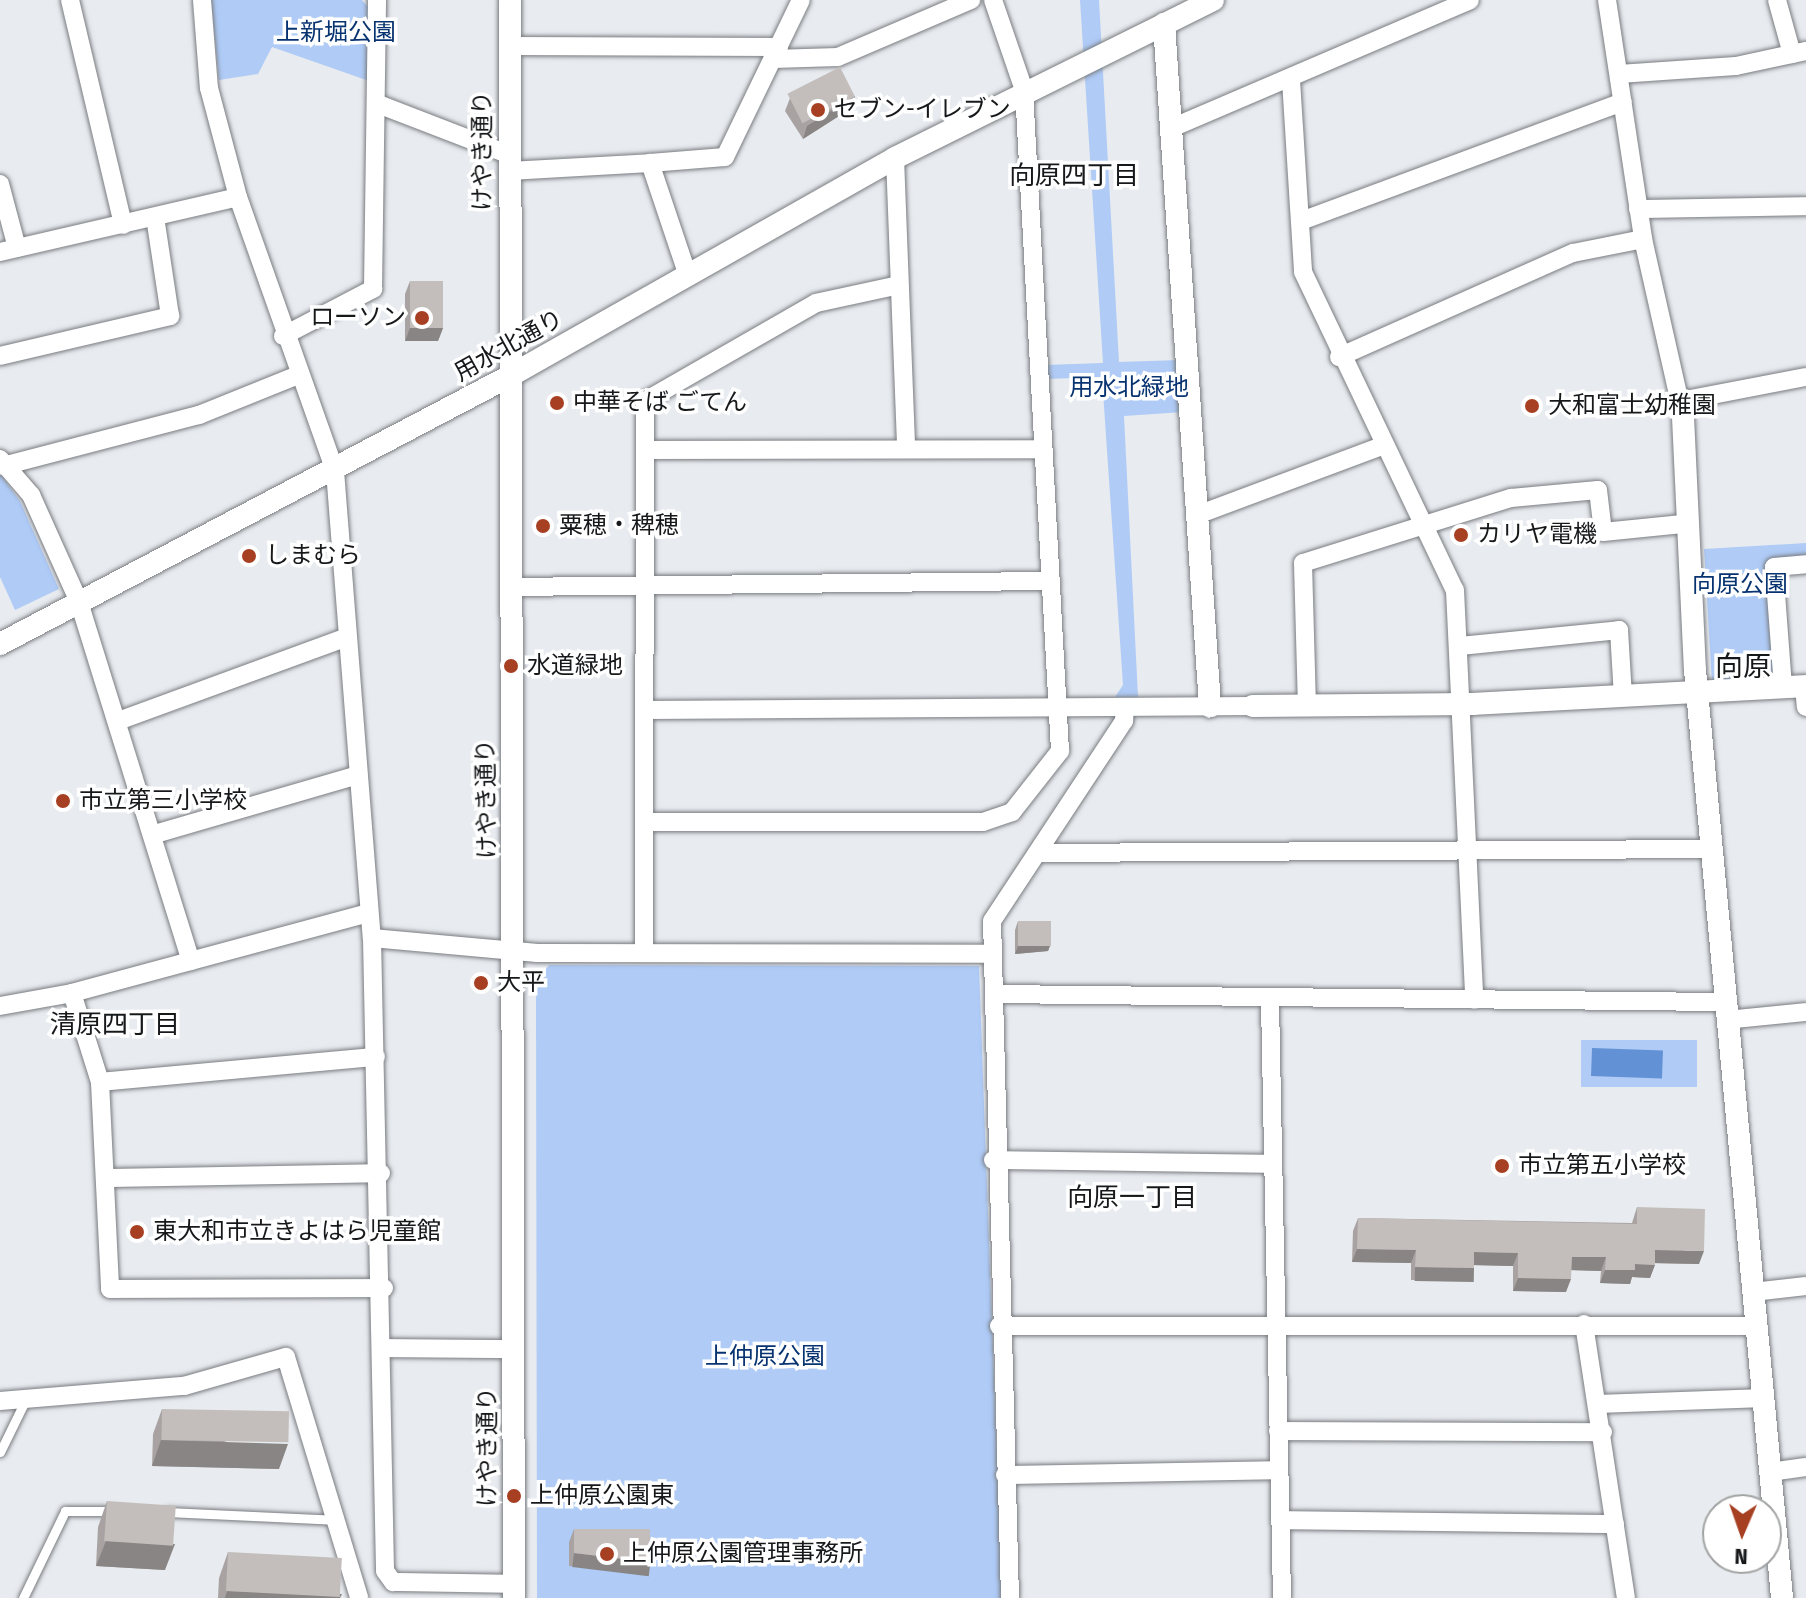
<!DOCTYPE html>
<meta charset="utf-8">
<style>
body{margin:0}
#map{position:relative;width:1806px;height:1598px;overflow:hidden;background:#e8ebef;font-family:"Fira Sans Condensed","Noto Sans JP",sans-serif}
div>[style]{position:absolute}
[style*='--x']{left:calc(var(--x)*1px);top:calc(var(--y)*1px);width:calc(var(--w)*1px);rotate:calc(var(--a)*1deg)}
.green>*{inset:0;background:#afcbf6;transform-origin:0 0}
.water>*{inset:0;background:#6391d5;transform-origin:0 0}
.roads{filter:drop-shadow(0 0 2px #797c80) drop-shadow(0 0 2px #797c80)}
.service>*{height:9px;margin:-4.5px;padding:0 4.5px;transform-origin:4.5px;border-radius:4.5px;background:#fff}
.minor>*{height:18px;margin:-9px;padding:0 9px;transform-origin:9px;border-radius:9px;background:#fff}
.tertiary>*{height:22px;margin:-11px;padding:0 11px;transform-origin:11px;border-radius:11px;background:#fff}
.wall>*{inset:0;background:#a8a3a2}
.shaded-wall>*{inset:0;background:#888584;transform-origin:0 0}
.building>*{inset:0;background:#c3bebc;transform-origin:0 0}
.dots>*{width:22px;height:22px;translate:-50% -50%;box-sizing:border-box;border:4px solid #fff;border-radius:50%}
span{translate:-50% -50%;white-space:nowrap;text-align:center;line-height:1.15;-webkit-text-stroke:7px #fff;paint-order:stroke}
.park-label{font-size:24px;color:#073370}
.poi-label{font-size:24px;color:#17181a}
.left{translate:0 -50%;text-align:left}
.right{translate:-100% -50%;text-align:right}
.street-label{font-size:24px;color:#17181a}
.neighbourhood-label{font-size:26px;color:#17181a}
.quarter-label{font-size:28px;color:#17181a}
.north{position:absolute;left:1702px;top:1494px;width:80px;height:80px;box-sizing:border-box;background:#fff;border:2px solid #a2a3a3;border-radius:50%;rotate:182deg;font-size:22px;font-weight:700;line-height:32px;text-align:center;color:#17181a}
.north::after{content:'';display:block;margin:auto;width:28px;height:36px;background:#a73f22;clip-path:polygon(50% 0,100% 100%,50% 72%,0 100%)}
</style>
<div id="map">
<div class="green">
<i style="clip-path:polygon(211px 0,362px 0,369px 8px,369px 81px,272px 47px,258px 74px,219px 80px)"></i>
<i style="clip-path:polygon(1080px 0,1099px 0,1119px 362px,1179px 360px,1183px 412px,1124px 416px,1138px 697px,1115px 697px,1123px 685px,1102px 377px,1046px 379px,1045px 365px,1103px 363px)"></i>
<i style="clip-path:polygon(0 474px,20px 501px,59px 589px,15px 610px,0 577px)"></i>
<i style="clip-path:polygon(1806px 543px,1806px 562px,1773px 565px,1778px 679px,1712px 683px,1704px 549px)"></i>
<i style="clip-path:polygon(549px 965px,979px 966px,1002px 1598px,537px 1598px,536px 981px)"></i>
<i style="left:1581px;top:1040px;width:116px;height:47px"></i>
</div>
<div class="water">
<i style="left:1592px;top:1048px;width:71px;height:28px;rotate:2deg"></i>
</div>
<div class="roads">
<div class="service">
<i style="--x:0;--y:1452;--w:57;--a:-63.9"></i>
<i style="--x:167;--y:1512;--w:167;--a:2.7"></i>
<i style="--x:23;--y:1598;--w:97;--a:-64.2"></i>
<i style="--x:65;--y:1511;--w:47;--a:0"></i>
</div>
<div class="minor">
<i style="--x:70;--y:0;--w:231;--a:76.7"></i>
<i style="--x:202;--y:0;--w:88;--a:85.5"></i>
<i style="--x:209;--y:88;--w:113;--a:75.1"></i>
<i style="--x:238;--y:197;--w:291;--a:70.5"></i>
<i style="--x:335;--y:471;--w:468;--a:85.5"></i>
<i style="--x:372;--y:938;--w:633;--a:88.82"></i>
<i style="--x:385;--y:1571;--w:14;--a:54"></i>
<i style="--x:393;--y:1582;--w:121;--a:0.9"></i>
<i style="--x:1607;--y:0;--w:242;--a:81.4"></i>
<i style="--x:1643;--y:239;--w:182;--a:77.3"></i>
<i style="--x:1777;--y:0;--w:56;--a:74.5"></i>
<i style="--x:510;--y:46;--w:269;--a:0.2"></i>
<i style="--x:773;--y:59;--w:65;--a:-1.8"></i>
<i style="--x:838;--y:57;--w:145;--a:-23.2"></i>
<i style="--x:1619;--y:74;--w:117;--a:-3.9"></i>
<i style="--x:1736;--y:66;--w:72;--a:-12.1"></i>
<i style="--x:1291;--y:80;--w:192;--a:86.4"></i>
<i style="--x:1303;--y:272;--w:352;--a:64.5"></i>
<i style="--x:1455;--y:590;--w:410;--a:87.3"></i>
<i style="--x:378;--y:104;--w:142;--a:21.1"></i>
<i style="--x:1174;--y:127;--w:322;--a:-23.2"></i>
<i style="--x:895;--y:158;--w:291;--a:87.8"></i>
<i style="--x:650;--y:163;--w:75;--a:-4.6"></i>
<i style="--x:725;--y:157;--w:174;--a:-64.2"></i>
<i style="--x:509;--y:171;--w:141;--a:-3.2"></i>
<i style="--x:650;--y:163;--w:119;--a:71.4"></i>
<i style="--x:0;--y:184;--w:66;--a:75.1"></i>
<i style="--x:1638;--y:209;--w:168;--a:-1"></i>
<i style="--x:1301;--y:221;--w:343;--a:-20.3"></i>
<i style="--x:0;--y:252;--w:244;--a:-13"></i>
<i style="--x:283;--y:336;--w:102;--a:-27.6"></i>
<i style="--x:373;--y:289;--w:289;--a:-89.2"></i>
<i style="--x:0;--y:356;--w:175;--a:-13.2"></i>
<i style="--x:170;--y:316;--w:100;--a:-98.6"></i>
<i style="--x:1339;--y:357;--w:256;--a:-24"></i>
<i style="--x:1573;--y:253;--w:71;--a:-11.3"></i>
<i style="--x:1681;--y:401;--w:127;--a:-10.9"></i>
<i style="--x:645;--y:450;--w:397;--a:-0.1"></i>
<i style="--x:0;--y:459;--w:48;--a:49.3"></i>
<i style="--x:31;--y:495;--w:117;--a:65.8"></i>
<i style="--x:79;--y:602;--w:376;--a:72.7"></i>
<i style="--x:3;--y:466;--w:203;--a:-14.6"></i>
<i style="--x:199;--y:415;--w:107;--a:-22"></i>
<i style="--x:1200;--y:514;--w:197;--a:-20.5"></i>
<i style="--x:509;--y:587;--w:539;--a:-0.64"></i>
<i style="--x:1460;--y:646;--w:160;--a:-5.7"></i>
<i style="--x:1619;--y:630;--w:67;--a:86.6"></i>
<i style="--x:1804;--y:686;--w:21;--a:85"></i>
<i style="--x:1783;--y:687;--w:120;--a:-94.3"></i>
<i style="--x:1774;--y:567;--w:32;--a:-5"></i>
<i style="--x:1307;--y:707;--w:144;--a:-91.6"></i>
<i style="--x:1303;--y:563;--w:218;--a:-17.4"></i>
<i style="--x:1511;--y:498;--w:87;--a:-5.3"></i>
<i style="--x:1598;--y:490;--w:42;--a:83.2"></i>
<i style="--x:1603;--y:532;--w:80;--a:-5.7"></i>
<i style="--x:645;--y:710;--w:608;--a:-0.38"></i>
<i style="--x:118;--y:721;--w:244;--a:-20.1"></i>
<i style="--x:645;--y:822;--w:338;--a:0"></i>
<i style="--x:983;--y:822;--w:31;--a:-19"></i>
<i style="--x:1012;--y:812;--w:78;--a:-51.8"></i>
<i style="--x:1060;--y:751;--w:662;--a:-93.12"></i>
<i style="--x:1024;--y:90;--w:95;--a:-109"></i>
<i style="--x:155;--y:834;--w:211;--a:-16.2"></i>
<i style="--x:1037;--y:853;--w:675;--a:-0.34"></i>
<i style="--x:372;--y:938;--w:166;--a:5.2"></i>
<i style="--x:537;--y:953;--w:455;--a:0.1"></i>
<i style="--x:644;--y:952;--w:551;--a:-89.9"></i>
<i style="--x:645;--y:401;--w:197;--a:-29.8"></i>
<i style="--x:816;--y:303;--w:85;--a:-12.2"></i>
<i style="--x:72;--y:993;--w:93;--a:72.5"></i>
<i style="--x:100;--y:1082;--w:207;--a:87.2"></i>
<i style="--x:110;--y:1289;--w:274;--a:-0.2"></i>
<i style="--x:994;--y:994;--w:730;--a:0.63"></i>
<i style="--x:1270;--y:1001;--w:597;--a:88.85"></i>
<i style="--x:0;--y:1006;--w:73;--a:-10.2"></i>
<i style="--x:72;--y:993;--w:307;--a:-15.1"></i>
<i style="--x:1726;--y:1020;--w:80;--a:-5.7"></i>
<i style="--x:100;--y:1082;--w:277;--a:-5.2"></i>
<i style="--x:993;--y:1160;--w:280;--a:0.8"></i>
<i style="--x:105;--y:1178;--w:276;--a:-1"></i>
<i style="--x:1753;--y:1292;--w:53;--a:-6.5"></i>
<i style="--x:1584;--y:1324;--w:277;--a:81.3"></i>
<i style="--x:999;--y:1326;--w:757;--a:0"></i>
<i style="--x:386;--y:1348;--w:127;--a:0.5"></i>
<i style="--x:0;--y:1401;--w:185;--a:-4.7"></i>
<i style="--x:184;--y:1386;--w:106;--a:-15.9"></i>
<i style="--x:286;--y:1357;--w:252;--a:73.1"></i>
<i style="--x:1599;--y:1404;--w:164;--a:-2.1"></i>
<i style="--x:1278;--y:1431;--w:325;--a:0.2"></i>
<i style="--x:1770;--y:1472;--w:36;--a:-8"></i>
<i style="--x:1005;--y:1475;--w:274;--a:-1"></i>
<i style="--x:1280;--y:1520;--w:335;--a:0.7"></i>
<i style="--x:1010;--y:1598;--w:677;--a:-91.52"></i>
<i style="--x:992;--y:921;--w:240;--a:-56.6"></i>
<i style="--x:1124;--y:721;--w:14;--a:-86"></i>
</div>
<div class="tertiary">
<i style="--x:510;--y:0;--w:1598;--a:89.86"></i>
<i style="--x:1164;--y:24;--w:684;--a:86.14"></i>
<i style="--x:1683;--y:417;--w:253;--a:87.3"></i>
<i style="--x:1695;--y:670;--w:932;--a:84.64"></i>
<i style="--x:0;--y:644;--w:574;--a:-27.73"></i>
<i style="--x:508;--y:377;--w:445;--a:-29.5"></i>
<i style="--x:895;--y:158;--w:355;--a:-26.4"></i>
<i style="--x:1253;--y:706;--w:220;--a:-0.5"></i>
<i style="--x:1473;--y:704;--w:333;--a:-3.1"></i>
</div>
</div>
<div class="wall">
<i style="clip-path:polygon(855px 96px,850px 109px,803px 139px,785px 111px,790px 98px)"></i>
<i style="clip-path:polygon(410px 281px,443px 328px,438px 341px,405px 341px,405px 294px)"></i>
<i style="clip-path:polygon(1018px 921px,1051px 943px,1048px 951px,1015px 954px,1015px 930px)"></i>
<i style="clip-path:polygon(1637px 1207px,1699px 1264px,1655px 1263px,1650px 1278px,1632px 1277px,1630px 1284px,1600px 1283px,1601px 1271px,1571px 1270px,1566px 1292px,1513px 1291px,1513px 1266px,1474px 1265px,1469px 1281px,1411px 1280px,1411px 1263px,1352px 1262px,1353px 1231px,1358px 1218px,1632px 1223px)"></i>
<i style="clip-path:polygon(162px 1409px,279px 1469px,152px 1466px,153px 1434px)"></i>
<i style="clip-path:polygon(107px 1501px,165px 1570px,96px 1566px,98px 1527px)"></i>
<i style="clip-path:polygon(574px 1529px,650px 1562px,645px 1575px,569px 1566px,569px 1542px)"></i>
<i style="clip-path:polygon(228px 1552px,340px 1598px,218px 1598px,219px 1578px)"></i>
</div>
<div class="shaded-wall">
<i style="clip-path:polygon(855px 96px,850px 109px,803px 139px,807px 126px)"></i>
<i style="clip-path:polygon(410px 328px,443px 328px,438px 341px,405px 341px)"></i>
<i style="clip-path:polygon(1051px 943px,1048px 951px,1015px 954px,1018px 946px)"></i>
<i style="clip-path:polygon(1357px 1249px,1416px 1250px,1411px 1263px,1352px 1262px)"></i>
<i style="clip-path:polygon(1655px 1250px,1704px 1251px,1699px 1264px,1650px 1263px)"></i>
<i style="clip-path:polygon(1474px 1252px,1518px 1253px,1513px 1266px,1469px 1265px)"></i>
<i style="clip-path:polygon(1572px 1257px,1606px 1257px,1601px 1271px,1567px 1270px)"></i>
<i style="clip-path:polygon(1635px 1264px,1655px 1265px,1650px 1278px,1632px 1277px,1630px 1284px,1600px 1283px,1605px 1270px)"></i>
<i style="left:1415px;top:1267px;width:59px;height:14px;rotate:1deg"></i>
<i style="clip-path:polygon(1518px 1278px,1571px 1279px,1566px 1292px,1513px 1291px)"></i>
<i style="clip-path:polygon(161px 1440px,288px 1444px,279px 1469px,152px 1466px)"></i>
<i style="clip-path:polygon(106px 1541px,175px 1544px,165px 1570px,96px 1566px)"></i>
<i style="left:574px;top:1553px;width:77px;height:14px;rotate:7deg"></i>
<i style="clip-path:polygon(227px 1591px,342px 1594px,340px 1598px,225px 1598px)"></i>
</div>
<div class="building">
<i style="left:840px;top:67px;width:33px;height:59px;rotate:63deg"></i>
<i style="left:410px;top:281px;width:33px;height:47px"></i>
<i style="left:1018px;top:921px;width:33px;height:25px"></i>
<i style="clip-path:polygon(1637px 1207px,1705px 1209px,1704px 1251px,1655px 1250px,1655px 1265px,1635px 1264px,1635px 1270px,1605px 1270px,1606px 1257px,1572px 1257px,1571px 1279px,1518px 1278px,1518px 1253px,1474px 1252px,1474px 1268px,1415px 1267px,1416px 1250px,1357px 1249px,1358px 1218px,1637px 1224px)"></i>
<i style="left:162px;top:1409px;width:127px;height:31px;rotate:1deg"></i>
<i style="left:107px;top:1501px;width:69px;height:40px;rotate:4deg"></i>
<i style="clip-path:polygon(574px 1529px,650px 1529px,650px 1562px,574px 1553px)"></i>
<i style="left:228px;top:1552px;width:114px;height:39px;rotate:3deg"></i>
</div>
<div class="dots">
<i style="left:818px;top:110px;background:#a73f22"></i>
<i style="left:422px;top:318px;background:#a73f22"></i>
<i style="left:557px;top:403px;background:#a73f22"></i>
<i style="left:1532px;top:406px;background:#a73f22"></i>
<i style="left:543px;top:526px;background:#a73f22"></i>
<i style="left:1461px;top:535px;background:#a73f22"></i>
<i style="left:249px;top:556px;background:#a73f22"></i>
<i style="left:511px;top:666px;background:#a73f22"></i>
<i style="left:63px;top:801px;background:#a73f22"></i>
<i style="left:481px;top:983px;background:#a73f22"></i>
<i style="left:1502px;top:1166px;background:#a73f22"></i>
<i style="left:137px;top:1232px;background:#a73f22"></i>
<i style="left:514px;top:1496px;background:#a73f22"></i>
<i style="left:607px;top:1554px;background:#a73f22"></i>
</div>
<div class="park-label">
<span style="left:336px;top:33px">上新堀公園</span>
<span style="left:1129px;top:388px">用水北緑地</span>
<span style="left:1740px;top:585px">向原公園</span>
<span style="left:765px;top:1357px">上仲原公園</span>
</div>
<div class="poi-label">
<span class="left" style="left:834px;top:110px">セブン-イレブン</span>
<span class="right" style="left:406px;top:318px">ローソン</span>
<span class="left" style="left:573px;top:403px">中華そば ごてん</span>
<span class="left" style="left:1548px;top:406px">大和富士幼稚園</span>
<span class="left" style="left:559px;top:526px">粟穂・稗穂</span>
<span class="left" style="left:1477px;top:535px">カリヤ電機</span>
<span class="left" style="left:265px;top:556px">しまむら</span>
<span class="left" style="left:527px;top:666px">水道緑地</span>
<span class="left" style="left:79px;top:801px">市立第三小学校</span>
<span class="left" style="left:497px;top:983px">大平</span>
<span class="left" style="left:1518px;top:1166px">市立第五小学校</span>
<span class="left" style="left:153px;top:1232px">東大和市立きよはら児童館</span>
<span class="left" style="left:530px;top:1496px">上仲原公園東</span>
<span class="left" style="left:623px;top:1554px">上仲原公園管理事務所</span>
</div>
<div class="street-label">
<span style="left:483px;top:151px;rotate:-90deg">けやき通り</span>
<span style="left:509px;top:346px;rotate:-29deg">用水北通り</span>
<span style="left:487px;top:799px;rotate:-91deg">けやき通り</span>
<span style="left:488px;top:1447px;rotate:-90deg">けやき通り</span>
</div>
<div class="neighbourhood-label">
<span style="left:1074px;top:176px">向原四丁目</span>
<span style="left:115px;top:1025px">清原四丁目</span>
<span style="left:1132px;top:1198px">向原一丁目</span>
</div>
<div class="quarter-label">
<span style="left:1743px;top:667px">向原</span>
</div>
<div class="north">N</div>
</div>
